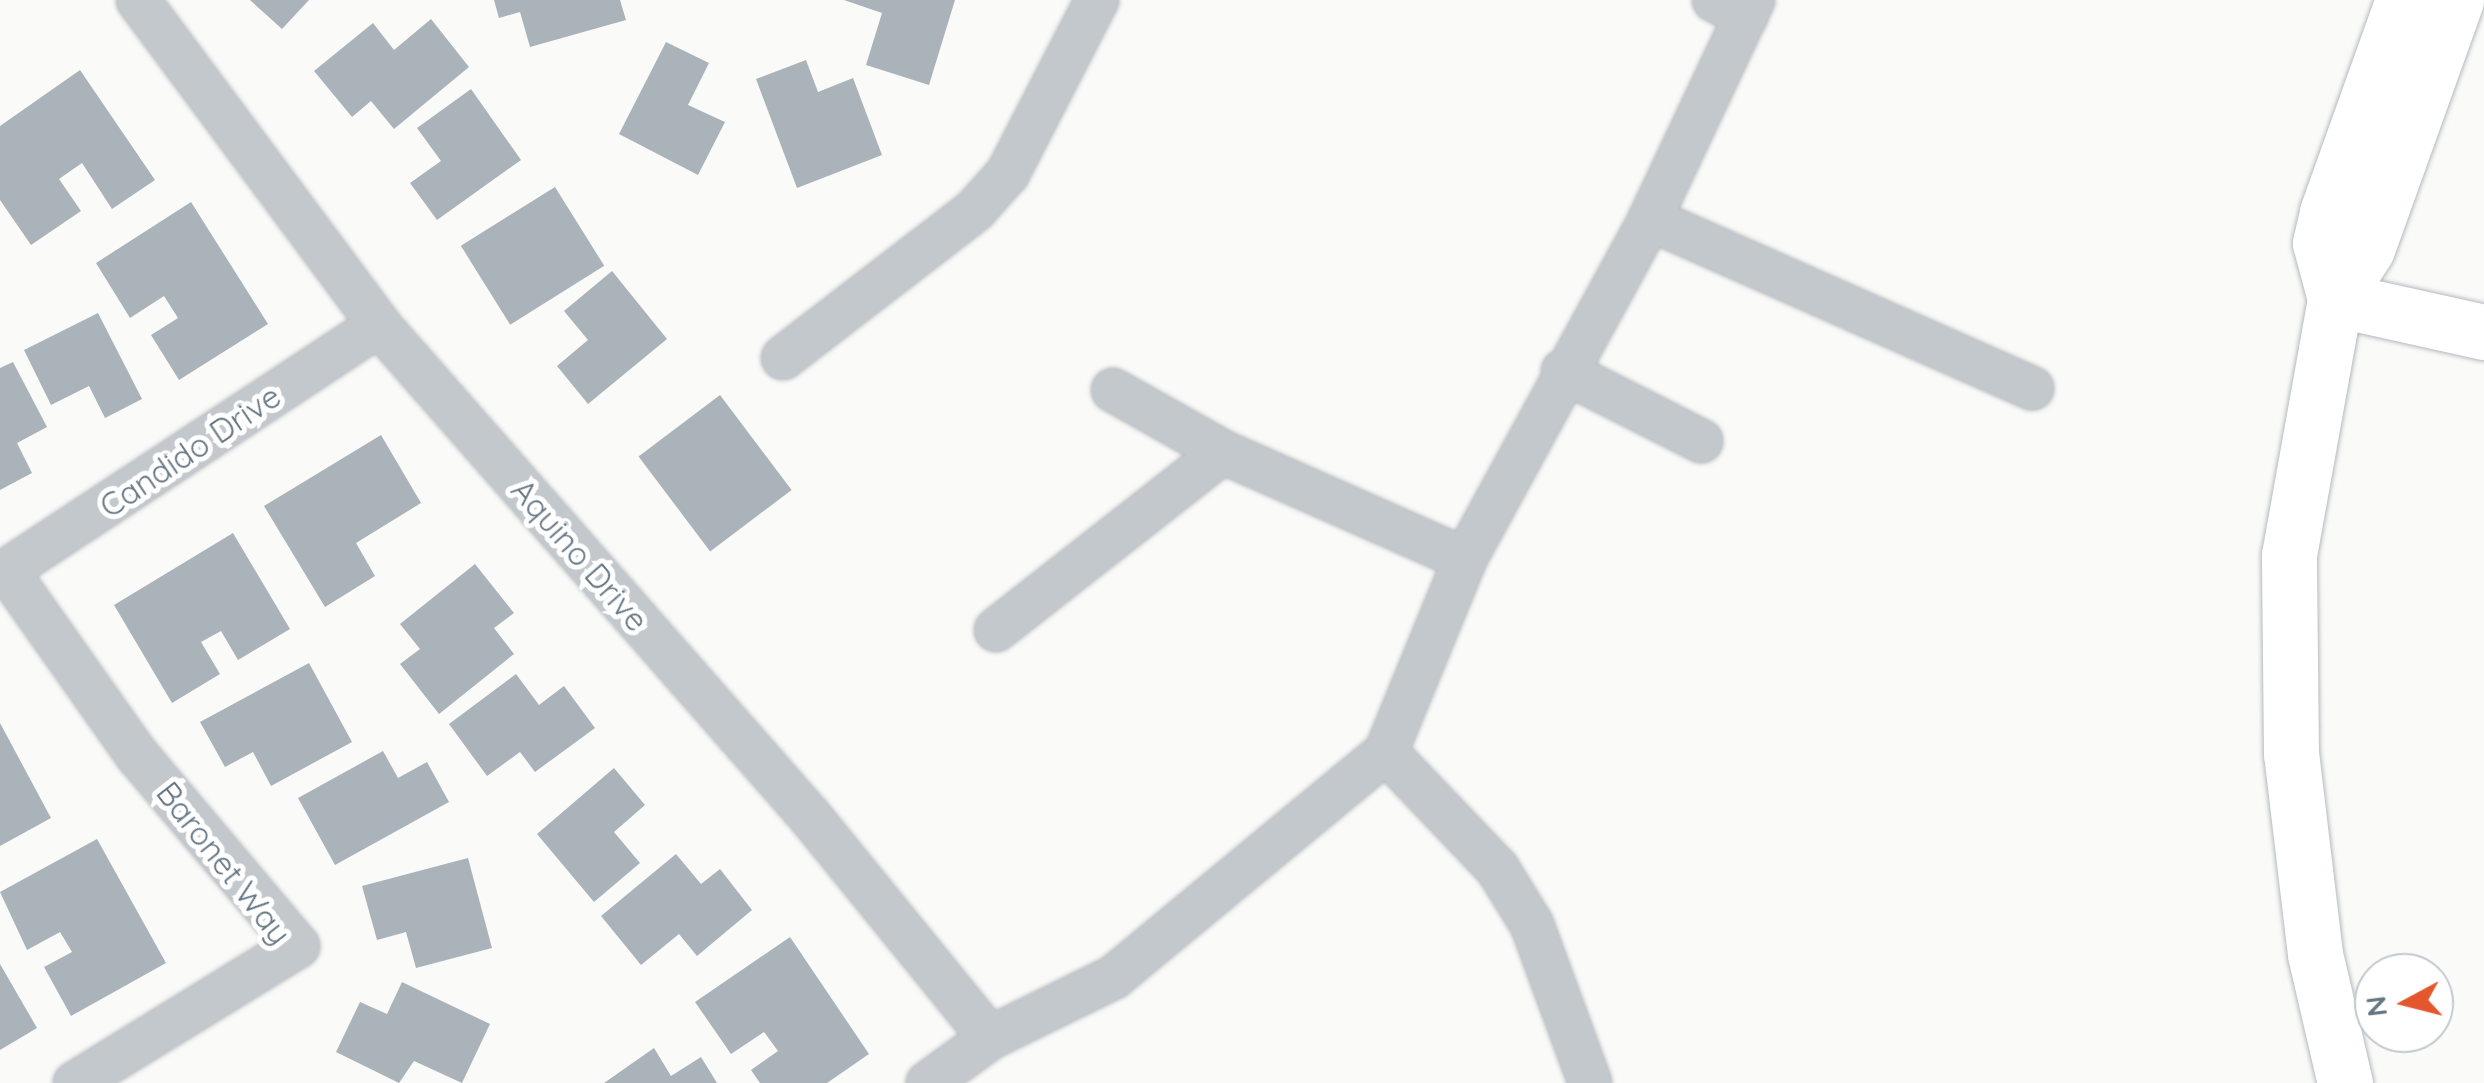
<!DOCTYPE html>
<style>
body{margin:0}
#map{position:relative;width:2484px;height:1083px;overflow:hidden;background:#fafaf8;font-family:Quicksand,sans-serif}
div>[style]{position:absolute}
[style*='--x']{left:calc(var(--x)*1px);top:calc(var(--y)*1px);width:calc(var(--w)*1px);rotate:calc(var(--a)*1deg)}
.building>*{inset:0;background:#aab3b9;transform-origin:0 0}
.roads{filter:drop-shadow(0 0 2px #b5babe) drop-shadow(0 0 2px #b5babe)}
.minor>*{height:42px;margin:-21px;padding:0 21px;transform-origin:21px;border-radius:21px;background:#c3c8cc}
.major>*{height:55px;margin:-27.5px;padding:0 27.5px;transform-origin:27.5px;border-radius:27.5px;background:#fff}
.highway>*{height:55px;margin:-27.5px;padding:0 27.5px;transform-origin:27.5px;border-radius:27.5px;background:#fff}
span{translate:-50% -50%;white-space:nowrap;text-align:center;line-height:1.15;-webkit-text-stroke:10px #fff;paint-order:stroke}
.street-label{font-size:32px;color:#657683}
.north{position:absolute;left:2354px;top:953px;width:100px;height:100px;box-sizing:border-box;background:#fff;border:2px solid #c1c8cd;border-radius:50%;rotate:263deg;font-size:28px;font-weight:700;line-height:40px;text-align:center;color:#657683}
.north::after{content:'';display:block;margin:auto;width:35px;height:45px;background:#e4572e;clip-path:polygon(50% 0,100% 100%,50% 72%,0 100%)}
</style>
<div id="map">
<div class="building">
<i style="clip-path:polygon(250px 0,309px 0,282px 29px)"></i>
<i style="clip-path:polygon(494px 0,620px 0,626px 20px,530px 47px,520px 12px,499px 18px)"></i>
<i style="clip-path:polygon(844px 0,955px 0,929px 85px,866px 65px,882px 13px)"></i>
<i style="clip-path:polygon(431px 19px,469px 67px,394px 129px,371px 101px,352px 117px,314px 71px,373px 23px,394px 50px)"></i>
<i style="clip-path:polygon(666px 42px,709px 63px,688px 105px,725px 122px,698px 175px,619px 134px)"></i>
<i style="clip-path:polygon(806px 60px,818px 92px,853px 78px,882px 155px,797px 188px,756px 79px)"></i>
<i style="clip-path:polygon(80px 70px,155px 180px,112px 209px,82px 163px,59px 179px,81px 211px,31px 245px,0 200px,0 126px)"></i>
<i style="clip-path:polygon(471px 89px,521px 160px,437px 220px,410px 183px,441px 161px,417px 128px)"></i>
<i style="left:555px;top:187px;width:93px;height:111px;rotate:58deg"></i>
<i style="clip-path:polygon(191px 202px,268px 324px,179px 380px,151px 335px,178px 318px,164px 296px,130px 318px,96px 263px)"></i>
<i style="clip-path:polygon(612px 271px,667px 339px,588px 404px,557px 366px,588px 340px,564px 311px)"></i>
<i style="clip-path:polygon(98px 313px,142px 399px,105px 418px,89px 386px,51px 405px,24px 350px)"></i>
<i style="clip-path:polygon(13px 362px,47px 427px,17px 443px,32px 473px,0 490px,0 368px)"></i>
<i style="left:720px;top:395px;width:119px;height:102px;rotate:53deg"></i>
<i style="clip-path:polygon(381px 435px,421px 503px,356px 543px,375px 576px,325px 607px,264px 506px)"></i>
<i style="clip-path:polygon(233px 533px,290px 629px,238px 660px,221px 631px,201px 642px,220px 674px,172px 703px,114px 605px)"></i>
<i style="clip-path:polygon(475px 564px,514px 613px,494px 628px,514px 654px,439px 714px,400px 664px,420px 649px,400px 624px)"></i>
<i style="clip-path:polygon(309px 663px,352px 742px,271px 786px,253px 752px,225px 767px,200px 722px)"></i>
<i style="clip-path:polygon(516px 674px,539px 705px,564px 686px,595px 728px,535px 772px,520px 752px,487px 776px,449px 724px)"></i>
<i style="clip-path:polygon(0 723px,51px 818px,0 846px)"></i>
<i style="clip-path:polygon(383px 751px,398px 778px,427px 762px,449px 802px,335px 865px,298px 798px)"></i>
<i style="clip-path:polygon(614px 768px,645px 805px,614px 832px,640px 863px,594px 902px,537px 834px)"></i>
<i style="clip-path:polygon(97px 839px,166px 963px,71px 1016px,44px 967px,72px 952px,60px 932px,27px 950px,0 892px)"></i>
<i style="clip-path:polygon(676px 854px,701px 884px,720px 869px,752px 910px,697px 956px,679px 934px,641px 965px,601px 916px)"></i>
<i style="clip-path:polygon(468px 858px,492px 948px,416px 968px,406px 932px,377px 940px,362px 886px)"></i>
<i style="clip-path:polygon(790px 937px,869px 1054px,827px 1083px,760px 1083px,751px 1070px,778px 1051px,764px 1032px,731px 1054px,695px 1002px)"></i>
<i style="clip-path:polygon(0 964px,37px 1028px,0 1050px)"></i>
<i style="clip-path:polygon(402px 982px,490px 1024px,462px 1083px,414px 1061px,399px 1083px,336px 1052px,360px 1002px,387px 1014px)"></i>
<i style="clip-path:polygon(654px 1048px,671px 1076px,701px 1057px,717px 1083px,604px 1083px)"></i>
</div>
<div class="roads">
<div class="minor">
<i style="--x:138;--y:0;--w:405;--a:53.4"></i>
<i style="--x:379;--y:325;--w:657;--a:48.76"></i>
<i style="--x:812;--y:819;--w:282;--a:50.9"></i>
<i style="--x:990;--y:1038;--w:77;--a:144"></i>
<i style="--x:1714;--y:0;--w:36;--a:27"></i>
<i style="--x:1650;--y:219;--w:418;--a:23.9"></i>
<i style="--x:783;--y:358;--w:242;--a:-37.6"></i>
<i style="--x:975;--y:210;--w:50;--a:-48.3"></i>
<i style="--x:1008;--y:173;--w:195;--a:-62.8"></i>
<i style="--x:1563;--y:371;--w:155;--a:26.9"></i>
<i style="--x:1113;--y:390;--w:126;--a:29.4"></i>
<i style="--x:1223;--y:452;--w:265;--a:23.9"></i>
<i style="--x:7;--y:571;--w:225;--a:54.8"></i>
<i style="--x:137;--y:755;--w:250;--a:49.9"></i>
<i style="--x:298;--y:946;--w:262;--a:148.4"></i>
<i style="--x:0;--y:575;--w:454;--a:-33.4"></i>
<i style="--x:996;--y:630;--w:288;--a:-38.1"></i>
<i style="--x:1386;--y:752;--w:161;--a:46.3"></i>
<i style="--x:1497;--y:868;--w:67;--a:58.4"></i>
<i style="--x:1532;--y:925;--w:168;--a:69.8"></i>
<i style="--x:990;--y:1038;--w:138;--a:-26.2"></i>
<i style="--x:1114;--y:977;--w:353;--a:-39.6"></i>
<i style="--x:1386;--y:752;--w:209;--a:-67.7"></i>
<i style="--x:1465;--y:559;--w:387;--a:-61.4"></i>
<i style="--x:1650;--y:219;--w:242;--a:-64.8"></i>
</div>
<div class="major">
<i style="--x:2335;--y:299;--w:58;--a:-105"></i>
<i style="--x:2320;--y:243;--w:32;--a:-77"></i>
<i style="--x:2327;--y:212;--w:225;--a:-70.3"></i>
<i style="--x:2345;--y:1083;--w:132;--a:-103.1"></i>
<i style="--x:2315;--y:954;--w:201;--a:-96.8"></i>
<i style="--x:2291;--y:754;--w:199;--a:-90.6"></i>
<i style="--x:2289;--y:555;--w:260;--a:-79.8"></i>
<i style="--x:2335;--y:299;--w:59;--a:-57.4"></i>
<i style="--x:2367;--y:249;--w:264;--a:-70.3"></i>
</div>
<div class="highway">
<i style="--x:2335;--y:299;--w:153;--a:12.5"></i>
</div>
</div>
<div class="street-label">
<span style="left:190px;top:451px;rotate:-34deg">Candido Drive</span>
<span style="left:580px;top:555px;rotate:49deg">Aquino Drive</span>
<span style="left:224px;top:863px;rotate:52deg">Baronet Way</span>
</div>
<div class="north">N</div>
</div>
